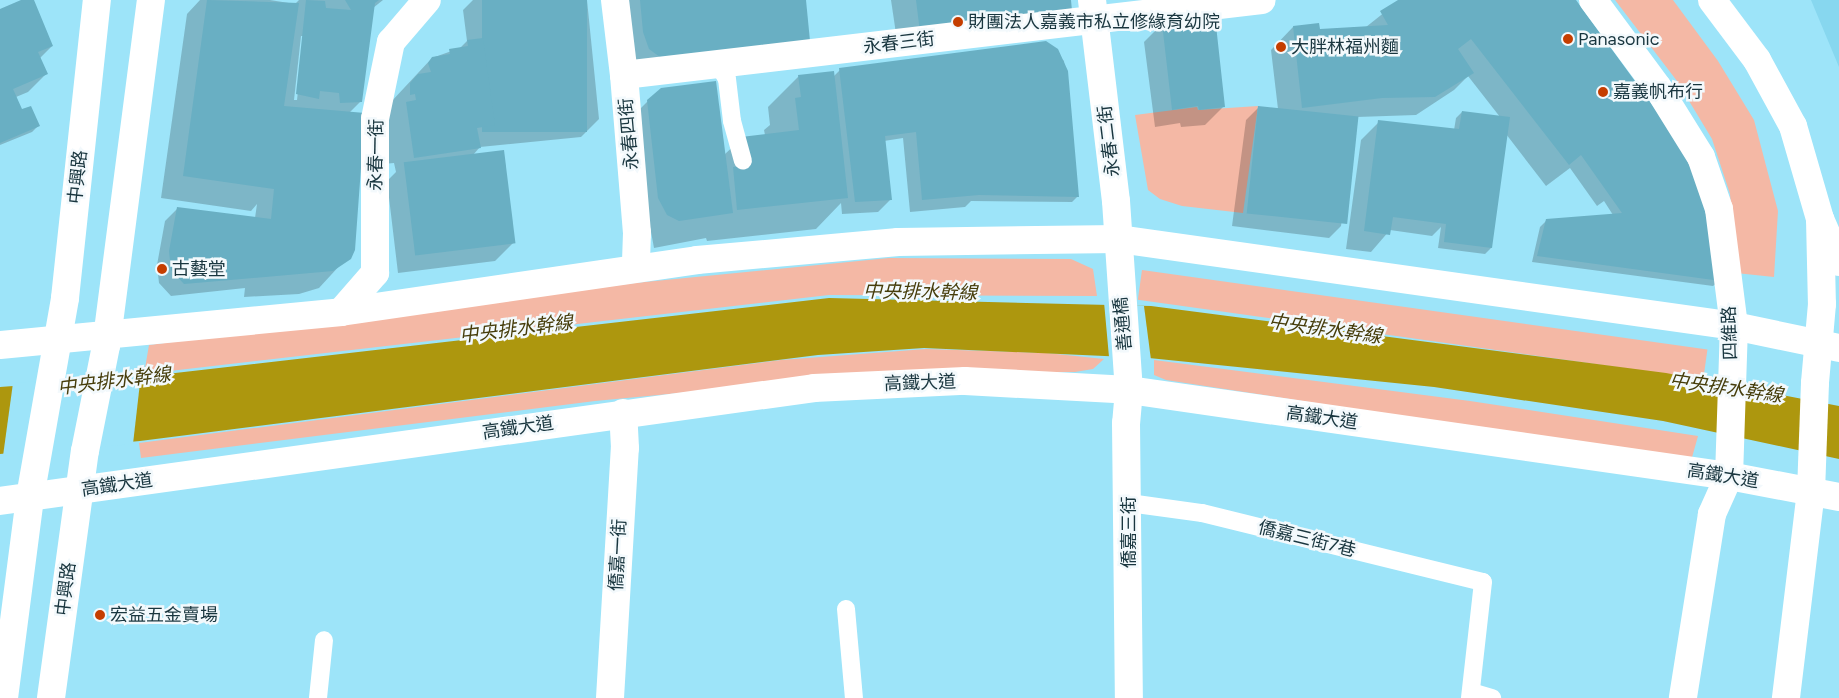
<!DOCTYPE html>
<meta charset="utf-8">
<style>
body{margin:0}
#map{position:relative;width:1839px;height:698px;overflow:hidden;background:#9de4f9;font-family:Figtree,"Noto Sans TC",sans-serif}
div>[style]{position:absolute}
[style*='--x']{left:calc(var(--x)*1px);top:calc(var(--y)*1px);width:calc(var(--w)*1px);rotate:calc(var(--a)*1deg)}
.built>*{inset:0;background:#87d7ef}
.green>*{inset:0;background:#f4b8a5;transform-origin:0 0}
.water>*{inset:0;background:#ad970e}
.pier>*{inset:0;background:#9de4f9}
.shadow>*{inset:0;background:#0003}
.building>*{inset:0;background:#69afc3;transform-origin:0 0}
.lane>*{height:18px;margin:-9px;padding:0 9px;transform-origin:9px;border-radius:9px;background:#fff}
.street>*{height:28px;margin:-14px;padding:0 14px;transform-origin:14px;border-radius:14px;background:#fff}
.secondary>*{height:28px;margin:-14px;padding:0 14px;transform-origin:14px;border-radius:14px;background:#fff}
.dots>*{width:14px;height:14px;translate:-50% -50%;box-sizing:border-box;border:2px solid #f3f9fc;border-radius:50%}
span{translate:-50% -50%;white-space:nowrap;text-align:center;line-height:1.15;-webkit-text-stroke:5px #f3f9fc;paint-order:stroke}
.poi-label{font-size:18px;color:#19363f}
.left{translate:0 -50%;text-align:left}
.street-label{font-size:18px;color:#19363f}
.water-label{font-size:19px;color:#463d0b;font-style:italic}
</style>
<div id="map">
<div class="built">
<i style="clip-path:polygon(1811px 0,1839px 0,1839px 67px)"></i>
</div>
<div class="green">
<i style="clip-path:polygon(1615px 0,1673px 0,1718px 61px,1754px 120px,1778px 211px,1774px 277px,1736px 273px,1730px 194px,1712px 139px,1677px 81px)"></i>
<i style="clip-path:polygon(1258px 106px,1243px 213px,1182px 206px,1160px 199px,1148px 190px,1135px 115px,1197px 107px,1198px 110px)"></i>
<i style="clip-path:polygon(889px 258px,1071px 259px,1093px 269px,1097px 296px,829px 295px,144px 374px,149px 345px,635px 283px)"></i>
<i style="left:1142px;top:270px;width:571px;height:30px;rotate:8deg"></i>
<i style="clip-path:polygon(926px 349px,1047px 353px,1104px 359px,1093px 369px,1075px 372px,903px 372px,595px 401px,141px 458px,139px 443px,781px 360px)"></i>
<i style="clip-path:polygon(1154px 360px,1470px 401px,1698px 436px,1691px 461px,1166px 380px,1154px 375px)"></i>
</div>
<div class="water">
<i style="clip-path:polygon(829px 298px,1151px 306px,1666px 373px,1839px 406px,1839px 459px,1663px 421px,1434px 387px,1149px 358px,924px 348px,818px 355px,140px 441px,0 454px,0 387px,149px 376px)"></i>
</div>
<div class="pier">
<i style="clip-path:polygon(1104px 302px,1144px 306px,1151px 360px,1109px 357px)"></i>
<i style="clip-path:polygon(141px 374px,133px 444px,3px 456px,13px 383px)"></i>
</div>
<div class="shadow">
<i style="clip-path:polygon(24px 0,33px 0,52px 46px,40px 58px,46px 74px,28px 92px,16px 97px,22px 111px,38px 126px,32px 132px,0 145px,0 10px)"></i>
<i style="clip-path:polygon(evenodd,200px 0,270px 0,295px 4px,299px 0,383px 0,373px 8px,361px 101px,349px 113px,354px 250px,319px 288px,299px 294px,244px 297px,245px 288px,171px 296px,159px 283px,157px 265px,165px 221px,178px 208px,255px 218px,257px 204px,251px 211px,161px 198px,187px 14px,200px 0,301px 36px,304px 36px,297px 100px,294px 100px,301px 36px)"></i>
<i style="clip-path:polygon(473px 0,587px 0,599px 119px,581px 137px,480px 147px,473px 155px,513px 243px,495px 261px,398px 273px,387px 181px,396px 172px,394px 163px,383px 164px,390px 103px,432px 58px,460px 48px,467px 41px,463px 10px)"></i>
<i style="clip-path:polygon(620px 0,805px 0,808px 40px,631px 67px)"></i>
<i style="clip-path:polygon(891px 0,1070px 0,899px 54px)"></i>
<i style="clip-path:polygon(1400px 0,1574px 0,1720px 280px,1713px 286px,1532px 262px,1540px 227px,1547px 220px,1613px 215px,1604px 201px,1597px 206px,1570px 168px,1546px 186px,1506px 134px,1491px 248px,1485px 254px,1438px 248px,1441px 227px,1432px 236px,1390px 230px,1371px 252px,1346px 249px,1361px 140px,1379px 122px,1454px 130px,1456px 118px,1462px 112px,1500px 117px,1468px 76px,1454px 90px,1416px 115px,1357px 117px,1341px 226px,1329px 238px,1232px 226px,1246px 120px,1259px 107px,1278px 109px,1271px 50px,1293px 27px,1319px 30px,1366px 27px)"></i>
<i style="clip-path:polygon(1162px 24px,1223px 107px,1205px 125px,1181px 127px,1180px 123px,1155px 127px,1144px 42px)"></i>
<i style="clip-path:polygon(1046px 43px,1064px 61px,1078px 196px,1072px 202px,971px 201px,965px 207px,910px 212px,903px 138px,884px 141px,890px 200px,878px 212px,842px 214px,841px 203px,816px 229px,707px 241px,706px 238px,654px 248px,630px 119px,648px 101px,724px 155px,742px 138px,765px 135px,764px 130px,770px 125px,768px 107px,799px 76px,834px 76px,840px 70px)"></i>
</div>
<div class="building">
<i style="clip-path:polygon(21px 0,34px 0,53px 46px,38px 52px,48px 74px,13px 89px,22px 109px,31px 106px,40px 126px,0 143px,0 9px)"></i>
<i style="clip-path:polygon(207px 0,299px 3px,284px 106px,365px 113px,355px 250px,351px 259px,333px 271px,184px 284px,171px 270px,169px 251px,177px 207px,271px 219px,274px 189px,183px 176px)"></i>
<i style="clip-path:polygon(306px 0,325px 1px,326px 8px,351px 10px,345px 0,379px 0,375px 3px,362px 102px,340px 103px,339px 93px,320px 91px,319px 99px,296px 94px)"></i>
<i style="left:482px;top:0;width:105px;height:132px"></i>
<i style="clip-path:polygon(640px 0,806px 0,810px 41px,664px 60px,649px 49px,643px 32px)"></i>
<i style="clip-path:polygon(916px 0,1071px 0,1072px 11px,920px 32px)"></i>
<i style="clip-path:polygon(1398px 0,1576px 0,1680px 143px,1708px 199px,1721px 281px,1537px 256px,1546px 219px,1622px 213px,1581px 155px,1569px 165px,1471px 39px,1458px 49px,1474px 73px,1435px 97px,1382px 98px,1302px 108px,1293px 26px,1319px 23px,1320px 29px,1388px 25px,1380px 11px)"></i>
<i style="clip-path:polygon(1215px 16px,1225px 107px,1199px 110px,1198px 106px,1172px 110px,1162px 23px)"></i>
<i style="clip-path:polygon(483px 38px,495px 125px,477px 128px,481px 148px,414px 158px,406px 102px,416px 100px,415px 94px,410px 95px,410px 83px,418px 74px,431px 72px,428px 63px,432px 57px,450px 54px,449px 49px,468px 46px,467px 40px)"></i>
<i style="clip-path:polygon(1046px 41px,1058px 49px,1068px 71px,1079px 197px,979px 195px,922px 200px,916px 132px,885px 136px,892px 200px,855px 202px,839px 68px)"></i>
<i style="clip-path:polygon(834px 71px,848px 198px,737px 210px,733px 167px,744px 166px,741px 137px,799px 130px,795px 98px,801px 97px,798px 75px)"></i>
<i style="clip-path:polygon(716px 81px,733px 213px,679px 221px,667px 215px,658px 198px,647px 100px,661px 88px)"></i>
<i style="left:1258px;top:106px;width:101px;height:108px;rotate:6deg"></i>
<i style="clip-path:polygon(1462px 111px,1510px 117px,1492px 248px,1444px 242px,1446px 224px,1393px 217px,1390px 235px,1364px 231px,1378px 120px,1459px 129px)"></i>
<i style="left:504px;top:150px;width:94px;height:101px;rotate:83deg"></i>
</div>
<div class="lane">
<i style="--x:718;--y:64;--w:17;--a:59"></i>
<i style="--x:727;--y:79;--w:42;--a:83.2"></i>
<i style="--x:732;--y:121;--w:41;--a:74.6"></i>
<i style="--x:1129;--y:503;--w:74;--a:7.8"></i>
<i style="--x:1202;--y:513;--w:289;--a:13.8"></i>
<i style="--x:1483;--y:582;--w:117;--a:96.4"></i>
<i style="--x:846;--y:609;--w:89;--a:84.9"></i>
<i style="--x:1471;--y:692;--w:22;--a:16"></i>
<i style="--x:318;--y:698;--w:58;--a:-84.1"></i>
</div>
<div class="street">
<i style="--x:615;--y:0;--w:76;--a:83.2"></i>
<i style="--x:624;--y:75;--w:159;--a:85.3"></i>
<i style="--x:637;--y:233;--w:35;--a:92"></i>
<i style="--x:1092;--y:0;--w:202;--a:83.2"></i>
<i style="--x:1116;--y:201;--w:189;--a:86.1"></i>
<i style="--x:1129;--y:390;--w:33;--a:95"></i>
<i style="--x:1126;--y:423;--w:275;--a:89.4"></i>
<i style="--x:1593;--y:0;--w:109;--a:53.5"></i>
<i style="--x:1658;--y:88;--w:81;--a:58.1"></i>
<i style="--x:1701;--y:157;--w:55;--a:70.9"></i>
<i style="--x:1719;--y:209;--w:118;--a:82.7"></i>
<i style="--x:1734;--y:326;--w:150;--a:91.9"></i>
<i style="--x:1729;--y:476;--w:42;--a:114.1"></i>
<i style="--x:1712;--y:514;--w:186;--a:99"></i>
<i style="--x:624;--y:75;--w:642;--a:-6.7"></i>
<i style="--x:1820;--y:219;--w:47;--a:66.2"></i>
<i style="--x:341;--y:312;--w:52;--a:-48.9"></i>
<i style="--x:375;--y:273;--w:154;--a:-90"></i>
<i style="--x:375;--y:119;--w:79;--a:-78.3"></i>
<i style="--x:391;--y:42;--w:55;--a:-49.4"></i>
<i style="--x:610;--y:698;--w:250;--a:-86.6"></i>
<i style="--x:625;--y:448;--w:35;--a:-93"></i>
</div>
<div class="secondary">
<i style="--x:1712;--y:0;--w:75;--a:53.1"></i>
<i style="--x:1757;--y:60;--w:75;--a:61.4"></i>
<i style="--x:1793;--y:126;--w:97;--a:73.8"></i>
<i style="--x:1820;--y:219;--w:85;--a:88.7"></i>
<i style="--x:1822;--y:304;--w:79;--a:95.1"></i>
<i style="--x:1815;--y:383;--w:108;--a:92.1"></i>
<i style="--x:1811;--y:491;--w:209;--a:96.9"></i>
<i style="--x:0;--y:345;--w:343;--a:-5.5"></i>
<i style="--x:341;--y:312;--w:360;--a:-8.3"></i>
<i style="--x:697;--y:260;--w:202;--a:-5.1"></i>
<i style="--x:898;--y:242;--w:221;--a:-0.8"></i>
<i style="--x:1119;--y:239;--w:621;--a:8.05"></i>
<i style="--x:1734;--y:326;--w:107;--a:11.8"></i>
<i style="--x:0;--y:501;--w:822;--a:-7.9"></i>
<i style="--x:814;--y:388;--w:151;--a:-2.7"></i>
<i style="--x:965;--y:381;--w:164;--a:3.1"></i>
<i style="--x:1129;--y:390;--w:606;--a:8.16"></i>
<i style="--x:1729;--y:476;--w:112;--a:10.8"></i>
<i style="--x:4;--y:698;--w:203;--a:-82.6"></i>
<i style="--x:30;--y:497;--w:202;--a:-80"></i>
<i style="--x:65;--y:298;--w:300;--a:-83.9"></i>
<i style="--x:51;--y:698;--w:249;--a:-82.2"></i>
<i style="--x:85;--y:451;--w:107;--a:-78.7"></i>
<i style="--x:106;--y:346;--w:349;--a:-82.6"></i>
</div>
<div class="dots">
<i style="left:958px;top:22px;background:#c53e00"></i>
<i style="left:1568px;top:39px;background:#c53e00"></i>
<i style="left:1281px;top:47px;background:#c53e00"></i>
<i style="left:1603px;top:92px;background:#c53e00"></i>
<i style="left:162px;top:269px;background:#c53e00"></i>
<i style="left:100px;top:615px;background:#c53e00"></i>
</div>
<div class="poi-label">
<span class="left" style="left:968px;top:22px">財團法人嘉義市私立修緣育幼院</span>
<span class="left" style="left:1578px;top:39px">Panasonic</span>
<span class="left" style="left:1291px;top:47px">大胖林福州麵</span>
<span class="left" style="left:1613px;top:92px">嘉義帆布行</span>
<span class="left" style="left:172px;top:269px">古藝堂</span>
<span class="left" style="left:110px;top:615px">宏益五金賣場</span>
</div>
<div class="street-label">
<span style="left:899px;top:43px;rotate:-7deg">永春三街</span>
<span style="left:629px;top:134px;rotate:-95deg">永春四街</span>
<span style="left:1109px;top:141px;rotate:-97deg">永春二街</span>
<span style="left:376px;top:155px;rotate:-89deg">永春一街</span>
<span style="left:78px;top:177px;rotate:-84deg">中興路</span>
<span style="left:1123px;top:324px;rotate:-95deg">善通橋</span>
<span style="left:1730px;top:333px;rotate:-92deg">四維路</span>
<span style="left:920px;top:383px;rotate:-2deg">高鐵大道</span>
<span style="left:1322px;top:418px;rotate:8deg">高鐵大道</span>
<span style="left:518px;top:428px;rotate:-8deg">高鐵大道</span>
<span style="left:1723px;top:476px;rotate:9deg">高鐵大道</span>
<span style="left:117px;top:485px;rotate:-8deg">高鐵大道</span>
<span style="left:1129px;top:532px;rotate:-90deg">僑嘉三街</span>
<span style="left:1307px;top:539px;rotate:14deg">僑嘉三街7巷</span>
<span style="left:618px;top:555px;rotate:-87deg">僑嘉一街</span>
<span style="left:66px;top:589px;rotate:-83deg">中興路</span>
</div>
<div class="water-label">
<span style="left:920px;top:292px;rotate:1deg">中央排水幹線</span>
<span style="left:516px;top:329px;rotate:-7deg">中央排水幹線</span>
<span style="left:1325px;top:329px;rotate:8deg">中央排水幹線</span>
<span style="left:114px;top:381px;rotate:-7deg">中央排水幹線</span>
<span style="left:1726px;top:388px;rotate:8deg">中央排水幹線</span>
</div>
</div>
